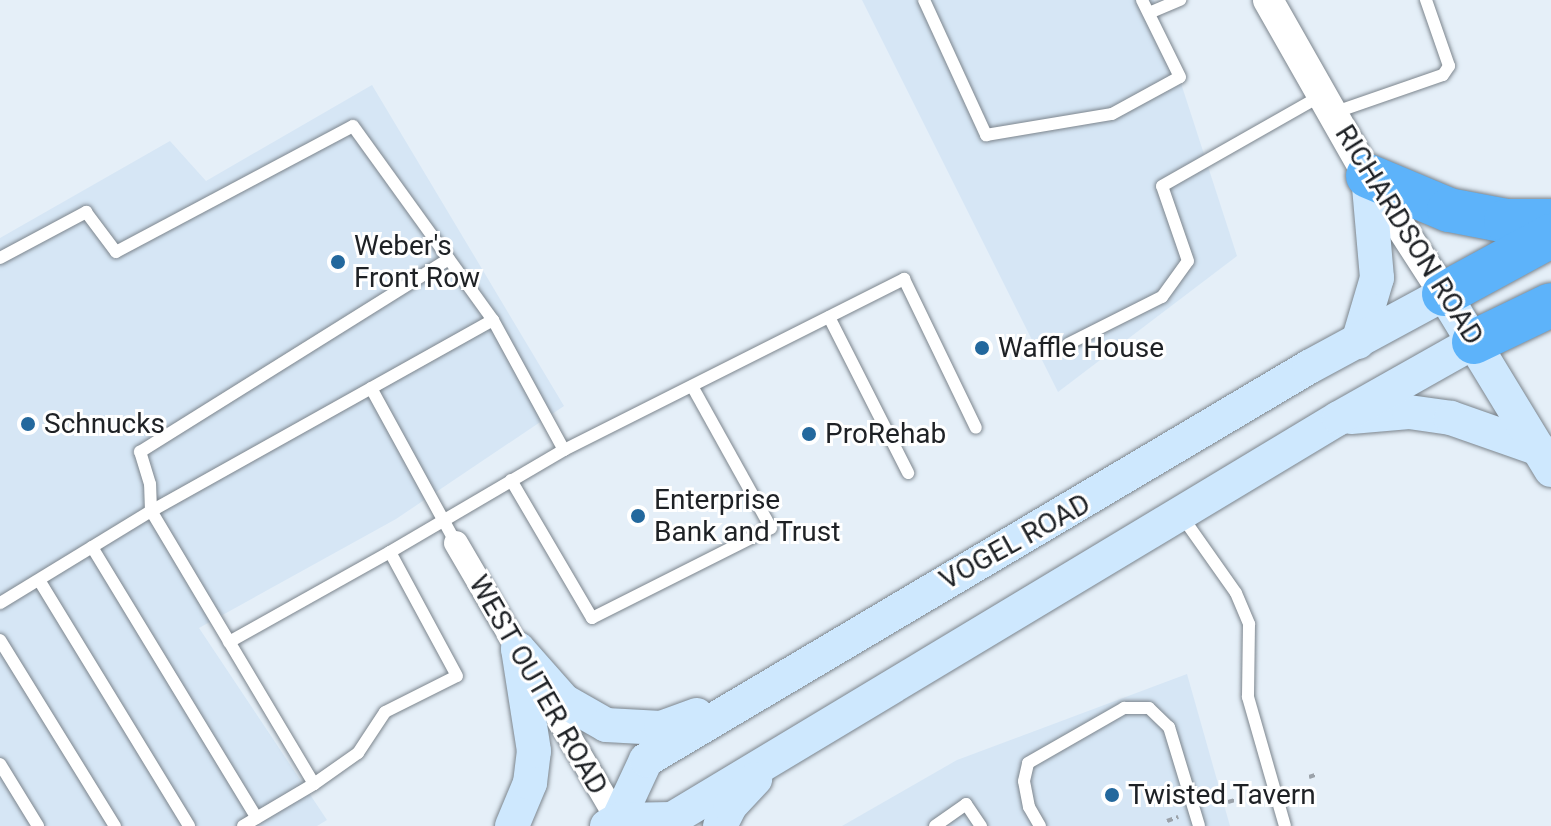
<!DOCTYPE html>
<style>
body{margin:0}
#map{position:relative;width:1551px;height:826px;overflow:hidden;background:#e5eff8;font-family:Roboto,sans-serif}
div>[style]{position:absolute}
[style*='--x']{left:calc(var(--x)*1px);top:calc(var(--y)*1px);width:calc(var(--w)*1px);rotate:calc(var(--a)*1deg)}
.built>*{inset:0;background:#d6e6f5}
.path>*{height:4px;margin-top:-2px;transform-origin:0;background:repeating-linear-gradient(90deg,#9ba2aa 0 6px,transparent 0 10px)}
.roads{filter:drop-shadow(0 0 2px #7c858d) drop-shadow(0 0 2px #7c858d)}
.service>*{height:12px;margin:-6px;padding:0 6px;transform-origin:6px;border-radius:6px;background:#fff}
.minor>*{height:24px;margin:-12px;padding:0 12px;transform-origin:12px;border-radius:12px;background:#fff}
.tertiary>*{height:30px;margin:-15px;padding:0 15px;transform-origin:15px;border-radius:15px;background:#fff}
.secondary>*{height:34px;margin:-17px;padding:0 17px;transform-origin:17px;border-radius:17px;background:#cee8fe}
.motorway>*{height:44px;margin:-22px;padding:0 22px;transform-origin:22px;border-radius:22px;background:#5db3fa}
.dots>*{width:22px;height:22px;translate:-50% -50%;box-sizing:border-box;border:4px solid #fff;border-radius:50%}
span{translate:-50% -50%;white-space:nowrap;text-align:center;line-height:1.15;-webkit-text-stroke:6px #fff;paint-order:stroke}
.street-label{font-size:28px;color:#1e2125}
.poi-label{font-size:28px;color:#1e2125}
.left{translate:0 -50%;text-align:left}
</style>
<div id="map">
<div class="built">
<i style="clip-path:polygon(862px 0,1154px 0,1237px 256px,1058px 392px)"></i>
<i style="clip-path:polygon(372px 85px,564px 406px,396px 519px,199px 628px,327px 820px,317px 826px,0 826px,0 238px,170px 141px,206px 181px)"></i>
<i style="clip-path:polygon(1187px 674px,1230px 826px,842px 826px,957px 760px)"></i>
</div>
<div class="path">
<i style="--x:1309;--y:777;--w:9;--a:-18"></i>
<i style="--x:1228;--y:802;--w:15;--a:-16"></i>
<i style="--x:1167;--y:821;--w:12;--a:-20"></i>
</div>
<div class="roads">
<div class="service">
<i style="--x:924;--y:0;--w:149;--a:65.3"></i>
<i style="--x:986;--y:135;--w:128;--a:-9.5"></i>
<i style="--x:1112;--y:114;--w:77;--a:-28.6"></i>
<i style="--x:1180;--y:77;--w:86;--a:-116.3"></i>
<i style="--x:1149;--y:13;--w:34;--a:-23"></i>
<i style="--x:1333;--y:113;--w:116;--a:-19.1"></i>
<i style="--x:1443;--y:75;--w:11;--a:-56"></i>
<i style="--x:1449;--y:66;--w:70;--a:-109.2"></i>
<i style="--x:0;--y:258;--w:98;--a:-28.1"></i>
<i style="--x:86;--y:212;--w:50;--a:53.1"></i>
<i style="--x:116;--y:252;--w:268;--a:-28"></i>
<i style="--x:353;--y:126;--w:239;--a:54.2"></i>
<i style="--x:493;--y:320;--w:392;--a:150.8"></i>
<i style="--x:151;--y:511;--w:177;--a:148.6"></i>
<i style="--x:829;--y:317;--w:175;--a:63.1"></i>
<i style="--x:493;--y:320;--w:148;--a:61.4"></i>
<i style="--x:564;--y:450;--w:381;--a:-26.7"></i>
<i style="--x:904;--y:279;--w:165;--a:64.2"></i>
<i style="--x:1068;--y:344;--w:105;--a:-26.6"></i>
<i style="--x:1162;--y:297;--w:44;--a:-54.2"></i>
<i style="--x:1188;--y:261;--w:79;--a:-109.1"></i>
<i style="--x:1162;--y:186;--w:184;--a:-29.6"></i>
<i style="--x:371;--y:388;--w:177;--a:61.3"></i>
<i style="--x:511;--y:480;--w:160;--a:59.6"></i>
<i style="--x:592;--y:618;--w:200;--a:-26.7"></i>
<i style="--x:771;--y:528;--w:162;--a:-119.1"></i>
<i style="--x:1181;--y:515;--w:95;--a:54.8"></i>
<i style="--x:1236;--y:593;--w:34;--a:67"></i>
<i style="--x:1249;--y:624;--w:73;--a:90.8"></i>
<i style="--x:1248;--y:697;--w:134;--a:74"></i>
<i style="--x:92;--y:547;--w:317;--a:58.7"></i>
<i style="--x:39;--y:580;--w:288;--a:58.6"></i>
<i style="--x:0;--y:640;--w:219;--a:58.3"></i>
<i style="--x:229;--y:642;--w:184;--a:-29.2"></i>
<i style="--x:0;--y:764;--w:73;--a:58.5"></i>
<i style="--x:314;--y:784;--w:54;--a:-35.2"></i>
<i style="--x:358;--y:753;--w:49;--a:-56.6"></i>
<i style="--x:385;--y:712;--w:80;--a:-26.6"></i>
<i style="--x:457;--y:676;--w:141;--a:-118.4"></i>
<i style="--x:390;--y:552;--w:202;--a:-30.4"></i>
<i style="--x:243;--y:826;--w:82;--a:-30.6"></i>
<i style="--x:314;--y:784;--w:318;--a:-120.8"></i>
<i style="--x:151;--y:511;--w:27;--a:-92"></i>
<i style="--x:150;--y:484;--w:34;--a:-107"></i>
<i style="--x:140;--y:452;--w:364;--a:-32"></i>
<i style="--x:935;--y:826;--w:38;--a:-35"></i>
<i style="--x:966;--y:804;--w:27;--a:56"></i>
<i style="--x:1040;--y:826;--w:22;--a:-120"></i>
<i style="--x:1029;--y:807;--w:26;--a:-101"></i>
<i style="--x:1024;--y:781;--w:18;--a:-77"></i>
<i style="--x:1028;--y:763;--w:111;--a:-29.8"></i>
<i style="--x:1124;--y:708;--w:25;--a:0"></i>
<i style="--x:1149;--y:708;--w:28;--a:44"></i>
<i style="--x:1169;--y:727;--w:103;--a:73.1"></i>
</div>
<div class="minor">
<i style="--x:456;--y:543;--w:321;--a:59.7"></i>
</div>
<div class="tertiary">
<i style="--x:1268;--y:0;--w:202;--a:60.4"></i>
<i style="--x:1368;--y:176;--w:140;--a:57.2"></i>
</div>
<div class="secondary">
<i style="--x:1358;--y:342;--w:67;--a:-73.5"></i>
<i style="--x:1377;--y:278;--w:102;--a:-95"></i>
<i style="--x:1351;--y:417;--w:58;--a:-4.9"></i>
<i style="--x:1409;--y:412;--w:42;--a:8.1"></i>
<i style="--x:1451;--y:418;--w:93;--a:19.4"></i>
<i style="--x:518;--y:649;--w:69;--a:48.5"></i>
<i style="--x:564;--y:701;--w:48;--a:29.7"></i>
<i style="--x:606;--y:725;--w:55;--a:3.1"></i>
<i style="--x:661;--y:728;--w:38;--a:-20"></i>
<i style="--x:618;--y:820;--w:66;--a:-65"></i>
<i style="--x:646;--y:760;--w:771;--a:-30.66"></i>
<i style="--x:1309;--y:367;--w:153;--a:-28.4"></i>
<i style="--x:1444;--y:294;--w:206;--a:58.7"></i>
<i style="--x:512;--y:826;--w:47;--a:-67.3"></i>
<i style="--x:530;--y:783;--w:32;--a:-83"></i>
<i style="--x:534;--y:751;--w:103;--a:-98.9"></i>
<i style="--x:607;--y:826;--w:13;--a:-29"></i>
<i style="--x:618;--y:820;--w:54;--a:-1.1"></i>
<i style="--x:672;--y:819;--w:778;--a:-31.01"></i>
<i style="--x:1339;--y:418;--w:155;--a:-29.4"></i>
<i style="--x:720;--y:826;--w:22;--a:-63"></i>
<i style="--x:730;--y:806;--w:37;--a:-47"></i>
</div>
<div class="motorway">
<i style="--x:1368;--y:176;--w:88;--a:22.8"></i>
<i style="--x:1449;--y:210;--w:58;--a:10.9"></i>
<i style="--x:1506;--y:221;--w:45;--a:0"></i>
<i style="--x:1444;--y:294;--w:122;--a:-28.5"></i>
<i style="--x:1474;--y:342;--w:85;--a:-25.7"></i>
</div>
</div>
<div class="dots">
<i style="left:338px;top:262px;background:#23689d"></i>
<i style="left:982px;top:348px;background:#23689d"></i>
<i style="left:28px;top:424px;background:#23689d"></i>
<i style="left:809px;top:434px;background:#23689d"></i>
<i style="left:638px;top:516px;background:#23689d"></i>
<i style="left:1112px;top:795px;background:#23689d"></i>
</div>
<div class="street-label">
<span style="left:1409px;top:235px;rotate:58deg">RICHARDSON ROAD</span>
<span style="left:1015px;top:542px;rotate:-29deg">VOGEL ROAD</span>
<span style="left:538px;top:685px;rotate:60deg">WEST OUTER ROAD</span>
</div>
<div class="poi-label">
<span class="left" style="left:354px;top:262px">Weber's<br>Front Row</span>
<span class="left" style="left:998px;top:348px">Waffle House</span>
<span class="left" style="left:44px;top:424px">Schnucks</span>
<span class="left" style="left:825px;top:434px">ProRehab</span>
<span class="left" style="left:654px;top:516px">Enterprise<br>Bank and Trust</span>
<span class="left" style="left:1128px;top:795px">Twisted Tavern</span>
</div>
</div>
